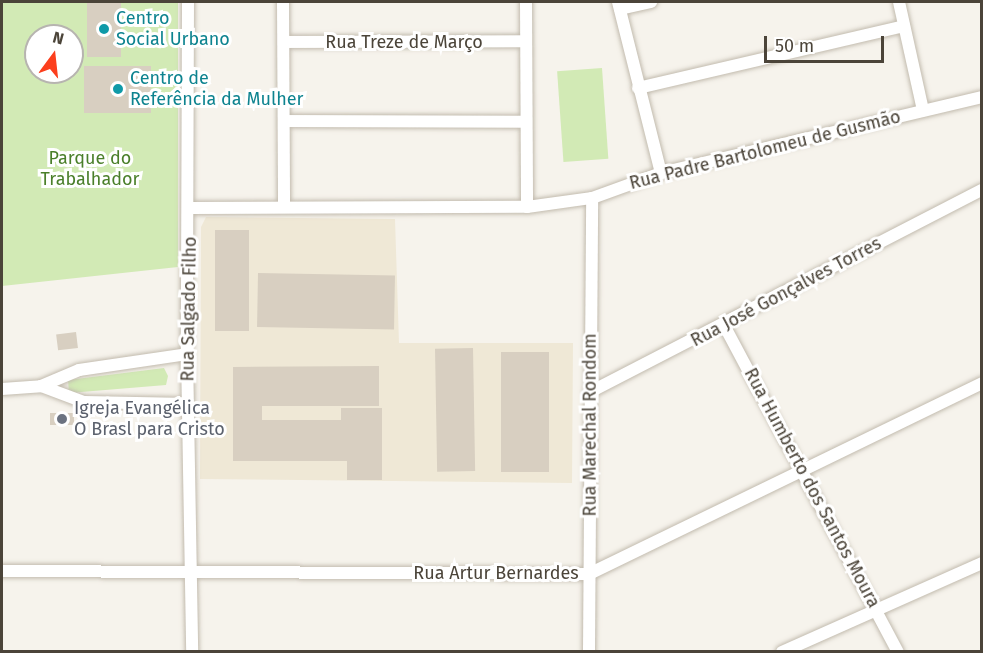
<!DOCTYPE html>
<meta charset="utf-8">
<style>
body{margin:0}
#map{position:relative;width:983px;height:653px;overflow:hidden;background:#f6f3ec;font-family:"Fira Sans",sans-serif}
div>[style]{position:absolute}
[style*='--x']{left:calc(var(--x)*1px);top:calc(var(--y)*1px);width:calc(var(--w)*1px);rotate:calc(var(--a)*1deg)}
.education>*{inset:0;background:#efe8d6}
.green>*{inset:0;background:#d2eab5;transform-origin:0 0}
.building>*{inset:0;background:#d8cfc1;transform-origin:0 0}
.roads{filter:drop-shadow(0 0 2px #c2bbae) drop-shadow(0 0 2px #c2bbae)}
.minor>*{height:12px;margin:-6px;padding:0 6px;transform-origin:6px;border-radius:6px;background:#fff}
.dots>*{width:16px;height:16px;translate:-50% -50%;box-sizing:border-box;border:3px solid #fff;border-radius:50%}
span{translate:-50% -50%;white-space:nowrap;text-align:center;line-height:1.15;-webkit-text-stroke:6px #fff;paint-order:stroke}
.culture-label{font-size:18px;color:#0d838f}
.left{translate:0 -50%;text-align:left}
.street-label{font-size:18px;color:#4b4439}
.park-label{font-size:18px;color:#4a7f2a}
.worship-label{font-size:18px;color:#5b616d}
.frame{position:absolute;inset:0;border:3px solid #4b4439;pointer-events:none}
.north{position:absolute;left:24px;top:24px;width:60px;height:60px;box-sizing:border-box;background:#fff;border:2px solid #b7b4b0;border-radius:50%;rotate:15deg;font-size:16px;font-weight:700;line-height:24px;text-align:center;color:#4b4439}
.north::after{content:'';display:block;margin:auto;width:21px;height:27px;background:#fc3f1d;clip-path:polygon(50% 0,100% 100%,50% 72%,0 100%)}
.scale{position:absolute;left:764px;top:36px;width:120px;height:27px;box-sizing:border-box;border:3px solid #4b4439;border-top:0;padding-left:8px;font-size:18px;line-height:21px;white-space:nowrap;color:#4b4439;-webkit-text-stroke:4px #fff;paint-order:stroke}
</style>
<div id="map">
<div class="education">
<i style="clip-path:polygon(206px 217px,395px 219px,399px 343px,573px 343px,572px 483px,200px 479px,201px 227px)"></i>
</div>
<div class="green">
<i style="clip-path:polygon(evenodd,2px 2px,178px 2px,178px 267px,2px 286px,2px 2px,36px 36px,72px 36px,72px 72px,36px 72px,36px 36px)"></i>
<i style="left:602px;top:68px;width:91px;height:45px;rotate:86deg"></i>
<i style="clip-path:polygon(164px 368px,168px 376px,166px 385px,69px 393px,68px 380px)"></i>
</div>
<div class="building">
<i style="left:87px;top:2px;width:34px;height:55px"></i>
<i style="left:84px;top:66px;width:67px;height:47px"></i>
<i style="left:215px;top:230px;width:34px;height:101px"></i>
<i style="left:258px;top:273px;width:137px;height:54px;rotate:1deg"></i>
<i style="left:76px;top:332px;width:16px;height:20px;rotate:83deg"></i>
<i style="left:473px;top:348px;width:123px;height:38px;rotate:89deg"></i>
<i style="left:501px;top:352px;width:48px;height:120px"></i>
<i style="clip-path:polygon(379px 366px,379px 406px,262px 406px,262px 420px,341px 420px,341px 408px,382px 408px,382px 480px,347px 480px,347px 461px,233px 461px,233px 367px)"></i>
<i style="left:50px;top:413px;width:24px;height:12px"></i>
</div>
<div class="roads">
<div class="minor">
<i style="--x:188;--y:2;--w:352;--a:90.2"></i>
<i style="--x:187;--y:354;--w:298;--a:89"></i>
<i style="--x:283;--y:2;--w:205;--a:89.7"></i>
<i style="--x:526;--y:2;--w:205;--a:89.7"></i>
<i style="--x:618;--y:2;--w:176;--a:75.9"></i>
<i style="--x:899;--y:2;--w:111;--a:77.5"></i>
<i style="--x:620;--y:9;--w:32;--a:-13"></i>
<i style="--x:284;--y:42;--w:240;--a:-0.2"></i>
<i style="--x:638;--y:88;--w:273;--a:-13.1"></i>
<i style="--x:284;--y:121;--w:240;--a:0.2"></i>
<i style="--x:190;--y:208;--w:337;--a:-0.2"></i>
<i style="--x:527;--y:207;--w:66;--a:-7.9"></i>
<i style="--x:592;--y:198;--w:73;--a:-19.9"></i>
<i style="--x:661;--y:173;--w:330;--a:-13.3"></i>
<i style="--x:724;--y:325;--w:370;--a:62"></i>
<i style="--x:41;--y:386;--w:46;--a:20.4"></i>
<i style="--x:84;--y:402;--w:104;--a:1.1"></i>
<i style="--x:2;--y:389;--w:39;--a:-4"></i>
<i style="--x:41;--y:386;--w:41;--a:-22.8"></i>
<i style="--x:79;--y:370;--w:109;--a:-8.4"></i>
<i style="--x:590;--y:392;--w:441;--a:-27.3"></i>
<i style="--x:2;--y:571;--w:587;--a:0.29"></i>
<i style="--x:589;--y:574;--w:437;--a:-25.9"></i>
<i style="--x:589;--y:652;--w:454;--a:-89.6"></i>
<i style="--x:782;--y:652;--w:219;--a:-24"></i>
</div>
</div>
<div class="dots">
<i style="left:104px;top:29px;background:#0f9aa8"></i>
<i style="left:118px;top:89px;background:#0f9aa8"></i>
<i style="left:62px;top:419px;background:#6b7280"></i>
</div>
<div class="culture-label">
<span class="left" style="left:116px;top:29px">Centro<br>Social Urbano</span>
<span class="left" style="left:130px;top:89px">Centro de<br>Referência da Mulher</span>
</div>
<div class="street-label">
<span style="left:404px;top:42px">Rua Treze de Março</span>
<span style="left:765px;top:150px;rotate:-14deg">Rua Padre Bartolomeu de Gusmão</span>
<span style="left:786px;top:292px;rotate:-28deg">Rua José Gonçalves Torres</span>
<span style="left:189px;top:309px;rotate:-89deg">Rua Salgado Filho</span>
<span style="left:590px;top:425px;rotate:-90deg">Rua Marechal Rondom</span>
<span style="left:812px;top:488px;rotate:62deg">Rua Humberto dos Santos Moura</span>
<span style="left:496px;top:573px">Rua Artur Bernardes</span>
</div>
<div class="park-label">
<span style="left:90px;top:169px">Parque do<br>Trabalhador</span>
</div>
<div class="worship-label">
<span class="left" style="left:74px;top:419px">Igreja Evangélica<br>O Brasl para Cristo</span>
</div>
<div class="frame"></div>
<div class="north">N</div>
<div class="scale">50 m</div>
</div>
